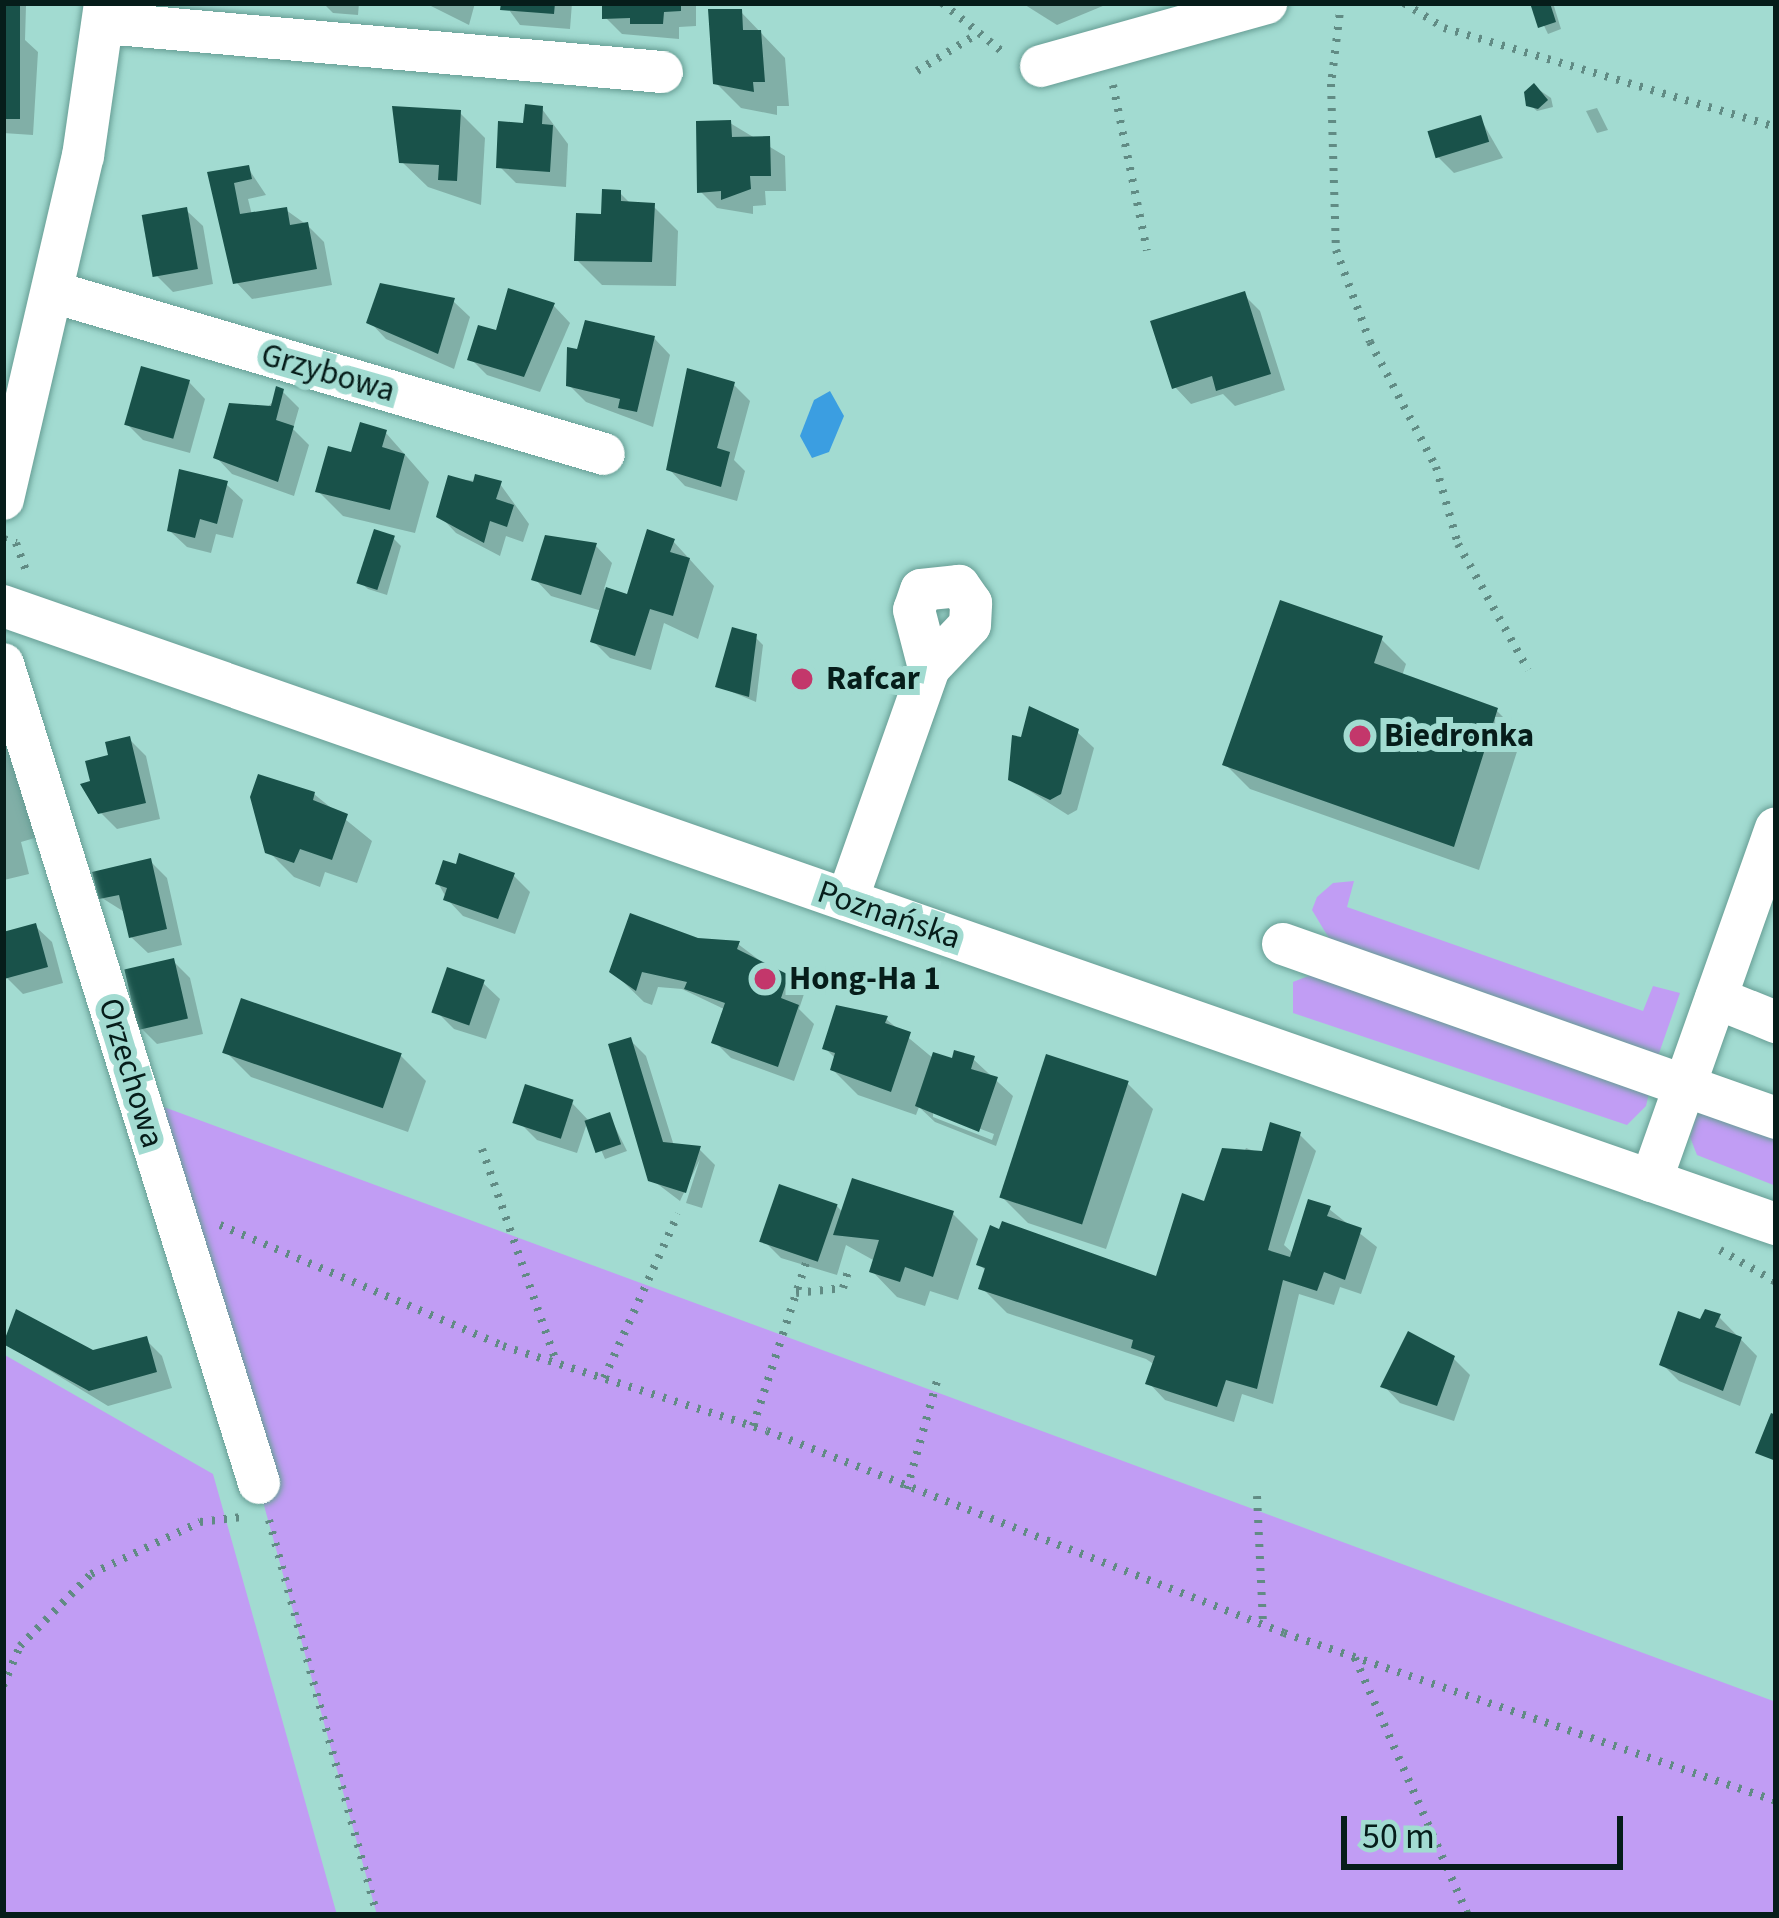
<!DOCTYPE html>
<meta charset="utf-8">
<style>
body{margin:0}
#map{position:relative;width:1779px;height:1918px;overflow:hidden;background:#a2dbd1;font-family:"Source Sans 3",sans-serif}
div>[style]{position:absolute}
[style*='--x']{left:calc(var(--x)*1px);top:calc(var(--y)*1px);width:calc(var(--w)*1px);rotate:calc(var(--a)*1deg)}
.green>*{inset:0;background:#c19df4}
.water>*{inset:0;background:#3b9ee1}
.shadow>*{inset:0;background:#0003}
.building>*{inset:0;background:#19524a;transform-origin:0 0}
.path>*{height:8px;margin-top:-4px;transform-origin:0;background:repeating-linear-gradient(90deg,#618b84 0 3px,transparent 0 12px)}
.roads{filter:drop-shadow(0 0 3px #669d94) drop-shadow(0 0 3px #669d94)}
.minor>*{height:42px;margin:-21px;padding:0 21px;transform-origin:21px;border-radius:21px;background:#fff}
.dots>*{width:33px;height:33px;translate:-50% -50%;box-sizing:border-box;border:6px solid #a2dbd1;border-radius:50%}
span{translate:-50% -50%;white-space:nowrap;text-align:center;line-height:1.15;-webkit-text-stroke:12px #a2dbd1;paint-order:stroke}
.street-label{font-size:33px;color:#061d1a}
.poi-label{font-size:33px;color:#061d1a;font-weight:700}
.left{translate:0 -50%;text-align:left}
.frame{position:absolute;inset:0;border:6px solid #061d1a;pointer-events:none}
.scale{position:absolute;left:1341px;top:1816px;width:282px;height:54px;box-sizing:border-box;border:6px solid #061d1a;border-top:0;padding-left:15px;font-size:36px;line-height:42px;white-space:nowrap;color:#061d1a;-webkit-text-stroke:9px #a2dbd1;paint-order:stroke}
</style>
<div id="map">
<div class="green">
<i style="clip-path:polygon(1354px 881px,1347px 907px,1643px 1011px,1653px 986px,1680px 993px,1657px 1059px,1330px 940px,1312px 910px,1317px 897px,1333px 883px)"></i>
<i style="clip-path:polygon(1321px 971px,1650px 1088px,1646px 1106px,1627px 1125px,1293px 1013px,1293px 982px)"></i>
<i style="clip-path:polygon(153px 1103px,1776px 1702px,1776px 1915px,377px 1915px)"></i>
<i style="clip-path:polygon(1698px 1112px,1776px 1132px,1776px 1186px,1697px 1155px,1690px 1137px)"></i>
<i style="clip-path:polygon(3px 1354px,213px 1474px,337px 1915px,3px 1915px)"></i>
</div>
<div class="water">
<i style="clip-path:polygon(830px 391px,844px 416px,829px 452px,812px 458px,800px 436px,814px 400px)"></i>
</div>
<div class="shadow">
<i style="clip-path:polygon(3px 3px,26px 6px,25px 40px,38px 52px,33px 135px,3px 133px)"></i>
<i style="clip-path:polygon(323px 3px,359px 3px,358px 15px,333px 13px)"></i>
<i style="clip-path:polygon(425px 3px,475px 3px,469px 25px)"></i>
<i style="clip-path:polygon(504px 3px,572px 3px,570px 29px,520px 25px)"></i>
<i style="clip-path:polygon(605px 3px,696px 3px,696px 26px,679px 27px,679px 39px,622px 34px,605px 17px)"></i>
<i style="clip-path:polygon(1022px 3px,1110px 3px,1057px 25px)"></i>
<i style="clip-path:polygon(1533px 3px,1553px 3px,1561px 29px,1548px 34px)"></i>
<i style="clip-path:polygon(741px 12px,785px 58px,789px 106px,777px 106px,777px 115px,741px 108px,716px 83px)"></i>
<i style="clip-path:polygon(1535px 87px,1551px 98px,1553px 107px,1537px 111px,1529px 104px)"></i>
<i style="clip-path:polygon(1597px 108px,1608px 130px,1597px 133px,1586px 111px)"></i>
<i style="clip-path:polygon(542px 109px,568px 144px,566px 187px,516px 183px,500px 167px)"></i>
<i style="clip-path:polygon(460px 113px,485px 138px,481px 205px,428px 187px,402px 162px)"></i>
<i style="clip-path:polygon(1480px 118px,1503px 158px,1454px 173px,1437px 156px)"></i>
<i style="clip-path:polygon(730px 123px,785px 156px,786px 191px,765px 191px,766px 205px,753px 206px,753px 214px,717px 208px,700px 191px)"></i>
<i style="clip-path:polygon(248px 168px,266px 195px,248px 199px,252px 215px,286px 210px,307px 225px,324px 242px,332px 285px,252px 299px,236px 282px,211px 175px)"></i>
<i style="clip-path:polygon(620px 193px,631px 204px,653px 206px,678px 231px,676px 286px,602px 285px,577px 260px)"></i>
<i style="clip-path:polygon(186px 210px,203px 226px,213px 284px,173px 292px,156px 275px)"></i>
<i style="clip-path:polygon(1244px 295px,1260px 311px,1285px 390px,1235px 406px,1223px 394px,1191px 404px,1175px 387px)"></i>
<i style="clip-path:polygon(453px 301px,470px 317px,454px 369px,386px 339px,370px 322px)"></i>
<i style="clip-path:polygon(554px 306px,570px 323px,540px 392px,487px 375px,471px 359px,498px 334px)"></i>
<i style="clip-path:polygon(654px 338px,670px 355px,653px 427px,586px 402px,569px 385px)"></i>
<i style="clip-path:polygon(189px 382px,205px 399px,190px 453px,143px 440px,126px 423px)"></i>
<i style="clip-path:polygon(734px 385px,750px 401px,734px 460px,745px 471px,737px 501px,685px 486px,669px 469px)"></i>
<i style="clip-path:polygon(283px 392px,299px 408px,293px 429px,309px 445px,294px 496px,232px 474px,216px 457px)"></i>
<i style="clip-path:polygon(386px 433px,429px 482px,415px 533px,343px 516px,318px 491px)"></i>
<i style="clip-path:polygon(451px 478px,500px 484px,529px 524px,523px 542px,506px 536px,500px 556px,456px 533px,440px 516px)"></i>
<i style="clip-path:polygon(226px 484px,243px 500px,233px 538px,216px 534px,211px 553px,187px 547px,170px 531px)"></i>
<i style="clip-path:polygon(394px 539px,401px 546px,387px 595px,368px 589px,360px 582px)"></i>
<i style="clip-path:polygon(673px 541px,714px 586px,698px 639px,664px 623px,651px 670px,610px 658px,593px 641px,602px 611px,551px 596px,535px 579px,596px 546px,612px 563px,604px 589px,644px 609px)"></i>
<i style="clip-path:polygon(755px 637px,763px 645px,756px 702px,718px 686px)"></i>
<i style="clip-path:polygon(1381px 639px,1406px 664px,1402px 676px,1496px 710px,1522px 736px,1479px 870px,1250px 789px,1225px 764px)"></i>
<i style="clip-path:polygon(1077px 732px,1094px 748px,1077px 810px,1068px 815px,1011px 779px,1023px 741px)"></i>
<i style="clip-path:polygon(3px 733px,38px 837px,21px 842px,29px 874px,4px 880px)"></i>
<i style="clip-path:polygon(129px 739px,146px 756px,160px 819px,117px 829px,100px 812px,94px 783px)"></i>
<i style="clip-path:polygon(314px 794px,372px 841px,357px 883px,325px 872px,320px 887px,294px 877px,268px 851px)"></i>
<i style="clip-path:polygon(150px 861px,167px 878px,182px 945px,148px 953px,131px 937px,126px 913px,102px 898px)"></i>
<i style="clip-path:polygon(458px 868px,513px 875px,530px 892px,515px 934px,463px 916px,447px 899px,438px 883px)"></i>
<i style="clip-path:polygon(35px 926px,52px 942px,63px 983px,23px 994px,7px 978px,3px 935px)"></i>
<i style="clip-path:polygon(697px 941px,738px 944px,804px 994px,799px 1009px,814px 1024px,794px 1081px,731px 1058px,715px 1042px,726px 1010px,682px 989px,658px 987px,652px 1005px,644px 1002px,613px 972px)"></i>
<i style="clip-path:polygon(173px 961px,190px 978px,203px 1034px,157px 1044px,141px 1028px)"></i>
<i style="clip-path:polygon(483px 983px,500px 999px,486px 1039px,454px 1029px,437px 1012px)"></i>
<i style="clip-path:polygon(evenodd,886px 1019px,934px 1059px,973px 1059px,1013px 1096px,996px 1146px,935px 1122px,919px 1107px,916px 1115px,858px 1095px,833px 1070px,836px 1059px,825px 1048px,886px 1019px,933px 1111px,994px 1134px,992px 1140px,933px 1117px,933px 1111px)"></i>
<i style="clip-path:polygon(630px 1040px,646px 1056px,674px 1146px,699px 1149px,715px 1165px,702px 1208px,686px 1203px,700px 1159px,680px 1201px,651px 1179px)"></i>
<i style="clip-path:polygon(226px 1052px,401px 1056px,426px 1081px,408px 1132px,251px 1077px)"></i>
<i style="clip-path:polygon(1127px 1083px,1153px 1109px,1106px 1249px,1028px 1223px,1003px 1198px)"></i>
<i style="clip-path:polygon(572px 1103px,590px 1122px,609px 1115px,627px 1151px,605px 1159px,588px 1120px,577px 1153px,537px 1140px,520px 1123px)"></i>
<i style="clip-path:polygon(1299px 1134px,1316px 1151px,1284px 1245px,1294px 1254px,1329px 1209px,1377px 1247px,1361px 1294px,1340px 1287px,1334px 1305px,1299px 1294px,1273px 1404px,1242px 1394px,1234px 1422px,1165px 1400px,1149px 1383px,1155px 1365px,1146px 1359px,1007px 1313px,982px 1288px,987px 1272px,979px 1264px,1158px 1280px,1218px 1211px,1246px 1148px,1264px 1155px)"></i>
<i style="clip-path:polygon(837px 1206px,843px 1213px,953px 1214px,978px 1239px,958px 1300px,930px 1291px,925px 1306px,897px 1297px,872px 1271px,875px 1261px,846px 1245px,837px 1275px,781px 1258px,764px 1241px)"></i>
<i style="clip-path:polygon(18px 1313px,93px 1353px,146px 1340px,162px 1356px,172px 1388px,108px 1406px,3px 1342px)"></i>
<i style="clip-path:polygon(1719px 1317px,1757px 1356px,1740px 1406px,1679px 1381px,1662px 1364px,1702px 1323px)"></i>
<i style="clip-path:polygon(1453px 1358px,1470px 1375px,1454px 1421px,1400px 1403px,1384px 1386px)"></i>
</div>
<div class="building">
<i style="left:3px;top:3px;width:17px;height:116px"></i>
<i style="clip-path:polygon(501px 3px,555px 3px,554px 14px,500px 10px)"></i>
<i style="clip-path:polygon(602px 3px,681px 3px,681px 11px,664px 12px,663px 24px,630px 24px,630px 18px,602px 19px)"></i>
<i style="clip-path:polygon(1530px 3px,1550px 3px,1556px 22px,1538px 28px)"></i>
<i style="clip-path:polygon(708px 9px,742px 9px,743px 30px,761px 30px,765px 82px,753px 82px,754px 92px,713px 84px)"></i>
<i style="clip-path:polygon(1534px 83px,1548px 100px,1538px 109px,1526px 106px,1524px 92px)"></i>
<i style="clip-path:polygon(525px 104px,543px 106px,542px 124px,553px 125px,550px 172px,496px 168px,498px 121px,523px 123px)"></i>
<i style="clip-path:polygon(392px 106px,461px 110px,457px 181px,438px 180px,439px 165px,399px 163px)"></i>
<i style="left:1481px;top:115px;width:28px;height:56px;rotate:73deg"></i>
<i style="clip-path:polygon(731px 120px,732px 137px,770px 136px,771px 176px,750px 176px,751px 189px,721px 200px,721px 191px,697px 193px,696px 121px)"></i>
<i style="clip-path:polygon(249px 165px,252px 179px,234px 183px,240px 214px,287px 207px,290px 225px,308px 222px,317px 269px,233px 284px,207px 172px)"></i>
<i style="clip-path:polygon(602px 189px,621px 190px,621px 201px,655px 203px,652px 262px,574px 261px,576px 213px,601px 214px)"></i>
<i style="left:187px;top:207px;width:63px;height:46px;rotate:80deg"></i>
<i style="clip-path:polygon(380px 283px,455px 298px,438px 354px,366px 323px)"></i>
<i style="clip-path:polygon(508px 288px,555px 303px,524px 377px,467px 360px,478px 325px,496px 330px)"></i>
<i style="clip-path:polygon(1245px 291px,1271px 374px,1216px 391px,1212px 376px,1172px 389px,1150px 321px)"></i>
<i style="clip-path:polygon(585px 320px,655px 336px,637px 412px,618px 408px,620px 399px,566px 386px,567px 347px,577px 349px)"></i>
<i style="left:141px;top:366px;width:51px;height:61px;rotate:16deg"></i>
<i style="clip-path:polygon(687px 368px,735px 382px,717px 448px,730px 452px,721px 487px,666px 470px)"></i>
<i style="clip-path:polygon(276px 386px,284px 389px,276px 420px,294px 426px,278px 482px,213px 458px,229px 403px,271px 406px)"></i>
<i style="clip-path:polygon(360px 422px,387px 430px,382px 447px,405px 454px,390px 510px,315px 492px,328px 446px,351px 452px)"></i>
<i style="clip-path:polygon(179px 469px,228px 481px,217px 524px,200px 519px,195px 538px,167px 531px)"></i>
<i style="clip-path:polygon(475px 474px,502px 481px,496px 499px,514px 505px,507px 527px,490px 521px,484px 543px,436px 517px,448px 475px,473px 482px)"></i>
<i style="left:374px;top:529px;width:22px;height:57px;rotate:18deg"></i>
<i style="clip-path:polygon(647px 529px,675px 539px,670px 552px,690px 558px,673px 616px,650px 609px,635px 656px,590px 642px,606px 587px,627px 594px)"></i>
<i style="clip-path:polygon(545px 535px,597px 543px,581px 595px,531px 580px)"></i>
<i style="clip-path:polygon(1280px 600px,1383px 636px,1374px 663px,1498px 708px,1454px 847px,1222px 765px)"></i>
<i style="clip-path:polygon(732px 627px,757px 634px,749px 697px,715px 687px)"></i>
<i style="clip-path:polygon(1029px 706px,1079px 729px,1061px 794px,1050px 800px,1008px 780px,1012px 735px,1021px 737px)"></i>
<i style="clip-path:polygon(130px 736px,146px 803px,98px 814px,80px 784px,90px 781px,85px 761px,108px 755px,105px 742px)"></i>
<i style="clip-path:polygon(258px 774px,315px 792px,313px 800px,348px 814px,332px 860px,300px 849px,294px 863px,265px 853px,250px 797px)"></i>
<i style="clip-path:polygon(459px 853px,515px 873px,498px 919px,443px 900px,447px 888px,435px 884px,443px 860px,456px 864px)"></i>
<i style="clip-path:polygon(151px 858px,167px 929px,129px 938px,119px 895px,99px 899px,92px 872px)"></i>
<i style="clip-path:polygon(630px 913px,698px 938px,740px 941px,737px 949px,789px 975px,781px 998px,799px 1005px,778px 1067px,711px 1043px,725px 1003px,684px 989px,687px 982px,642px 972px,636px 991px,609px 972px)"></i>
<i style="clip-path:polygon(36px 923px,48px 967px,4px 979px,3px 932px)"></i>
<i style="left:174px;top:958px;width:62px;height:51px;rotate:77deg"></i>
<i style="left:447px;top:967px;width:40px;height:48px;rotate:19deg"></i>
<i style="left:241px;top:998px;width:170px;height:58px;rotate:19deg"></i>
<i style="clip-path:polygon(836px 1005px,888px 1016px,885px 1023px,911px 1032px,891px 1092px,830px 1070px,835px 1053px,822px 1049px)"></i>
<i style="clip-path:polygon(631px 1037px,663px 1142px,701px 1146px,686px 1193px,648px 1181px,608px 1044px)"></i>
<i style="clip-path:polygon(954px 1050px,975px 1056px,971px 1069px,998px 1077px,979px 1132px,915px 1106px,933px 1052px,952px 1058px)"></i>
<i style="left:1046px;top:1054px;width:87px;height:151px;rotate:18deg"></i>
<i style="left:525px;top:1084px;width:51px;height:41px;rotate:18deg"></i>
<i style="left:610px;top:1112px;width:34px;height:27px;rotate:71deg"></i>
<i style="clip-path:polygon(1270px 1122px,1301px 1132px,1268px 1250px,1290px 1257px,1308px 1199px,1331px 1206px,1327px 1216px,1362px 1228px,1345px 1280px,1324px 1272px,1317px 1291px,1283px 1280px,1257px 1389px,1226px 1380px,1217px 1407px,1145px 1384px,1155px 1356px,1131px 1348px,1133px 1340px,978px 1289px,985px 1268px,976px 1265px,990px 1225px,999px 1229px,1002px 1221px,1156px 1276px,1182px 1193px,1204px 1201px,1222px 1148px,1262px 1151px)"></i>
<i style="clip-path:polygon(852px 1178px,954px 1211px,933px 1277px,905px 1267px,900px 1282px,869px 1272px,879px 1240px,833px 1235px)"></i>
<i style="left:779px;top:1184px;width:62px;height:61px;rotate:19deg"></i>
<i style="clip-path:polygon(16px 1309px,93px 1350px,147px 1336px,157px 1372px,89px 1391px,3px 1344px)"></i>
<i style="clip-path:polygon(1705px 1309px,1721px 1314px,1715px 1327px,1742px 1337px,1723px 1391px,1659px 1365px,1678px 1311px,1700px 1319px)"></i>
<i style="clip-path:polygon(1408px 1331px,1455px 1356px,1437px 1406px,1380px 1387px)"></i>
<i style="clip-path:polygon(1771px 1413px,1776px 1415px,1776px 1461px,1755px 1453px)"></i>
</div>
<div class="path">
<i style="--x:942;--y:3;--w:81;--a:39"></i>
<i style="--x:1341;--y:3;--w:82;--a:97"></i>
<i style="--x:1331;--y:84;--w:166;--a:88.3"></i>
<i style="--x:1336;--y:250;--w:98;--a:69.7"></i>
<i style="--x:1370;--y:342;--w:141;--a:62.2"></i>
<i style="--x:1436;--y:467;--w:80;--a:74.1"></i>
<i style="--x:1458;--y:544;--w:144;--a:60.9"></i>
<i style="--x:1404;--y:3;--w:47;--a:32"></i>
<i style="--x:1444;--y:28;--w:346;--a:16.6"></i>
<i style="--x:917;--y:71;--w:67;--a:-31.6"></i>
<i style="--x:1113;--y:85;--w:169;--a:78.4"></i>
<i style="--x:4;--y:539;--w:13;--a:18"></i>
<i style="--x:16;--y:543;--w:32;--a:70"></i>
<i style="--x:482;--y:1149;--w:225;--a:70.8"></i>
<i style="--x:220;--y:1225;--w:308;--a:23.1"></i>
<i style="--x:503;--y:1346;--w:277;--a:17.8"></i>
<i style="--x:767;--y:1431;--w:555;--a:21.34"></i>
<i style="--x:1284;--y:1633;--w:520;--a:18.85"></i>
<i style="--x:1720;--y:1250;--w:64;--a:29.7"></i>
<i style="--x:796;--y:1293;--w:47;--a:-6.1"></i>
<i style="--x:843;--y:1288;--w:17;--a:-73"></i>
<i style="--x:604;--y:1378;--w:180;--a:-65.7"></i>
<i style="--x:753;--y:1426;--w:178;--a:-72"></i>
<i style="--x:907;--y:1489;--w:112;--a:-74.5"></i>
<i style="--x:1257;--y:1496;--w:129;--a:87.3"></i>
<i style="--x:269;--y:1520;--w:409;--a:74.7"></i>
<i style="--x:1355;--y:1658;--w:281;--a:66.3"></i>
<i style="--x:3;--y:1686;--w:43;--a:-67"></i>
<i style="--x:20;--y:1646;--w:101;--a:-45.4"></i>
<i style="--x:91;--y:1574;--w:121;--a:-25.5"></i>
<i style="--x:200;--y:1522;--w:42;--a:-6.8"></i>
</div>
<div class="roads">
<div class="minor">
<i style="--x:104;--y:23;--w:560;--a:5.02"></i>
<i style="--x:1041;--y:66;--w:234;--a:-15.6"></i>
<i style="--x:53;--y:292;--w:574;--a:16.38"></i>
<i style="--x:3;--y:499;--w:352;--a:-76.9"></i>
<i style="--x:83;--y:156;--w:155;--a:-81.8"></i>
<i style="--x:3;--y:606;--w:1878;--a:19.22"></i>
<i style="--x:3;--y:664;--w:858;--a:72.64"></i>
<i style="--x:847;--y:900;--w:246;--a:-70.5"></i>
<i style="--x:929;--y:668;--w:59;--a:-46.4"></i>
<i style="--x:970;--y:625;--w:22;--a:-87"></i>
<i style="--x:971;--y:603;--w:21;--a:-125"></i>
<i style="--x:959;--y:586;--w:38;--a:174"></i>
<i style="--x:921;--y:590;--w:21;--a:109"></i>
<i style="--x:914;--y:610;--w:60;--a:75.5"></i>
<i style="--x:1283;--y:944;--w:523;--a:19.44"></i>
<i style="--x:1716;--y:998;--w:65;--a:21.8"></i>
<i style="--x:1651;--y:1181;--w:374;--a:-70.5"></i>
</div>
</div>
<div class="dots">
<i style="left:802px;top:679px;background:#c3376b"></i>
<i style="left:1360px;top:736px;background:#c3376b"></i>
<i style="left:765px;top:979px;background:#c3376b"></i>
</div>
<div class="street-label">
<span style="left:328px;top:373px;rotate:16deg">Grzybowa</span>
<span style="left:889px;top:915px;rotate:19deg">Poznańska</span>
<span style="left:131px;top:1073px;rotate:73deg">Orzechowa</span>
</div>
<div class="poi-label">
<span class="left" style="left:826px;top:679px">Rafcar</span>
<span class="left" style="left:1384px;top:736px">Biedronka</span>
<span class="left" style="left:789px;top:979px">Hong-Ha 1</span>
</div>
<div class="frame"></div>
<div class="scale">50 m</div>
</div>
